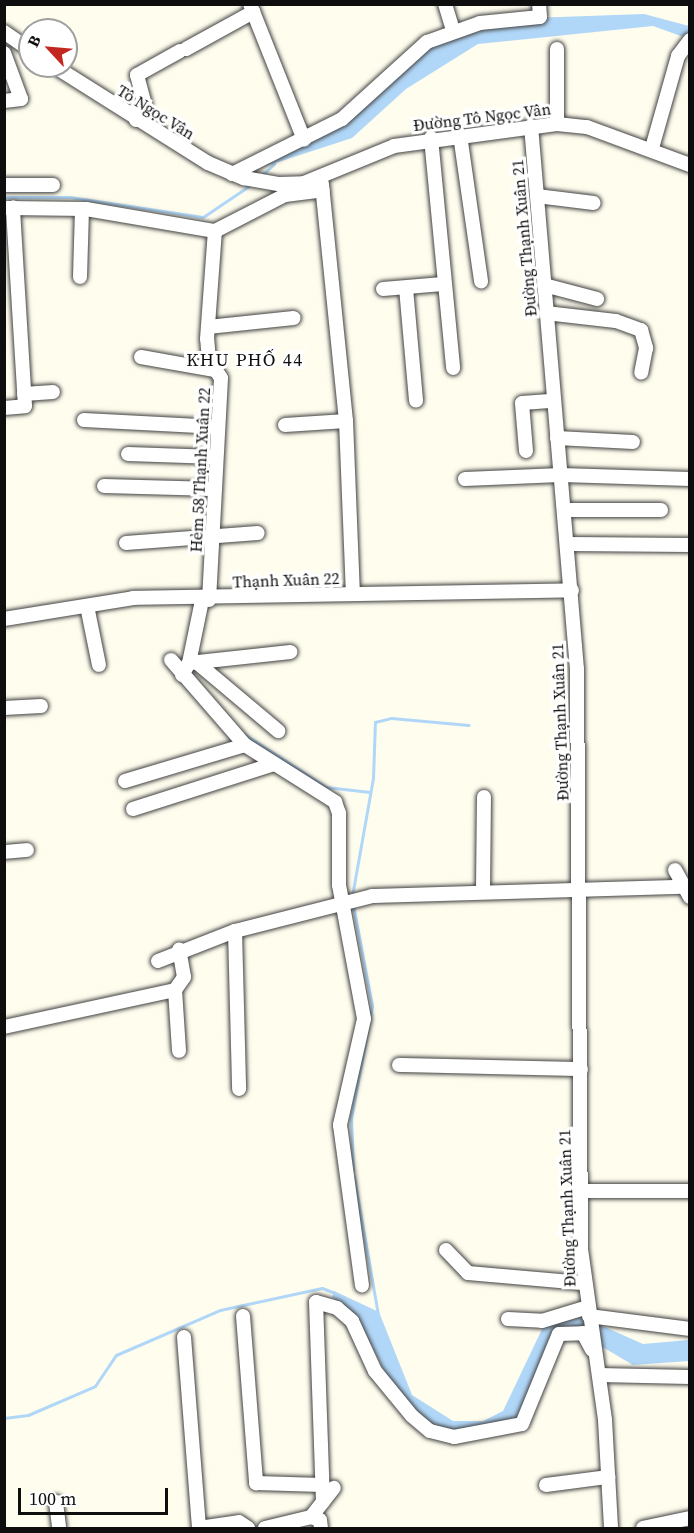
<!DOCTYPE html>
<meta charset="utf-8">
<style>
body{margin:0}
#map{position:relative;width:694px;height:1533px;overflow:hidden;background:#fffdee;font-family:"Source Serif 4",serif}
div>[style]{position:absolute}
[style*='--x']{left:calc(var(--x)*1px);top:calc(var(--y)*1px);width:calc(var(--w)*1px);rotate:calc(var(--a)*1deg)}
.water>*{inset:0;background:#b1d7f8}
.stream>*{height:3px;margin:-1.5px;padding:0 1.5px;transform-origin:1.5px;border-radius:1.5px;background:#b1d7f8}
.roads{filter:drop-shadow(0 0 2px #414141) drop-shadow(0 0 2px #414141)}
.minor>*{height:14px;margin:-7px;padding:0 7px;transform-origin:7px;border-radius:7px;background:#fff}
span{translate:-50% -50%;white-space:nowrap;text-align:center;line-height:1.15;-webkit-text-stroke:6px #fff;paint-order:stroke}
.street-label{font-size:16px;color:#0e0e0e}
.neighbourhood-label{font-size:18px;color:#0e0e0e;letter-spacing:1.5px}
.frame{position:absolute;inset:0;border:6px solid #0e0e0e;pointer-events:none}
.north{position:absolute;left:18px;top:18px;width:60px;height:60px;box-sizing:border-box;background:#fff;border:2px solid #9f9f9f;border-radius:50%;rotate:296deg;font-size:16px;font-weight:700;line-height:24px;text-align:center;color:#0e0e0e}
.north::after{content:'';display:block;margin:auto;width:21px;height:27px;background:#c32820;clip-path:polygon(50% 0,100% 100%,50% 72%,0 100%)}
.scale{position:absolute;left:18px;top:1488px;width:150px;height:27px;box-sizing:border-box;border:3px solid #0e0e0e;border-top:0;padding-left:8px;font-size:18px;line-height:21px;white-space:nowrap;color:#0e0e0e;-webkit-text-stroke:4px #fff;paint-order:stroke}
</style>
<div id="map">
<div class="water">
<i style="clip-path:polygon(644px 14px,689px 26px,689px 39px,653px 26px,478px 44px,406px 89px,352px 138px,245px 173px,275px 152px,319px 138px,351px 119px,420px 52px,461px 29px,531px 18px)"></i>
<i style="clip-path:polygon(334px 1291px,379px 1312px,412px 1395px,453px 1421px,483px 1421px,503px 1411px,545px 1323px,580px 1316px,643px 1344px,689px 1340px,689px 1361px,633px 1365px,572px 1329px,555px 1333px,518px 1419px,479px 1432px,449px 1430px,420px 1419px,388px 1378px,355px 1314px,332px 1297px)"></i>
</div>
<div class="stream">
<i style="--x:261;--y:176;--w:18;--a:-43"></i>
<i style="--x:4;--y:197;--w:66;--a:0"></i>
<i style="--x:70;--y:197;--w:134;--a:8.6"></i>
<i style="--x:203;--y:217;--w:59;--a:-34"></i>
<i style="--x:244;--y:734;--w:98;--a:32.9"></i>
<i style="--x:326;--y:787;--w:44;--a:6.5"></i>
<i style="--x:352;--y:896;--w:120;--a:-79.9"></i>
<i style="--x:373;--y:778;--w:56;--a:-88"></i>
<i style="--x:375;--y:722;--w:16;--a:-14"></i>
<i style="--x:391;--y:718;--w:78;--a:5.1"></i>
<i style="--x:353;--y:905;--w:103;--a:79.3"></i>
<i style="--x:372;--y:1006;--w:114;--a:100.6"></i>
<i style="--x:351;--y:1118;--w:52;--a:87.8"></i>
<i style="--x:354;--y:1177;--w:140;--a:80.1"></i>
<i style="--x:4;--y:1418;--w:24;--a:-7"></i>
<i style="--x:28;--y:1415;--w:73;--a:-23.4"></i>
<i style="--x:95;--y:1386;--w:37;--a:-56"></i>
<i style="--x:116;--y:1355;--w:113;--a:-23.4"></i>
<i style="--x:220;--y:1310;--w:104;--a:-12.2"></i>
<i style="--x:322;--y:1288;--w:14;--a:21"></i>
</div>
<div class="roads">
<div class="minor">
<i style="--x:250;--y:4;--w:146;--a:68.3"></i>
<i style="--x:445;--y:4;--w:28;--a:73"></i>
<i style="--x:4;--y:32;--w:32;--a:35"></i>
<i style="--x:186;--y:49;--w:77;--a:-28.9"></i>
<i style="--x:4;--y:53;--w:49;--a:69.7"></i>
<i style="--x:21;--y:99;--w:17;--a:173"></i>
<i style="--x:54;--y:66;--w:182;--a:32.2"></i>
<i style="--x:208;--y:163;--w:39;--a:23"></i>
<i style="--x:244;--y:178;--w:36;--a:10"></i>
<i style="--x:279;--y:184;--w:25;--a:-2"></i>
<i style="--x:304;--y:183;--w:97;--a:-22.3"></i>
<i style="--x:394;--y:146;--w:164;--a:-7.7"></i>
<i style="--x:557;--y:124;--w:30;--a:6"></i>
<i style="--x:587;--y:127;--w:110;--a:20.3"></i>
<i style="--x:136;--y:120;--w:17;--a:-59"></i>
<i style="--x:145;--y:105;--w:31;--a:-105"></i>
<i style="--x:137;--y:75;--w:49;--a:-29.2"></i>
<i style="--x:557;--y:124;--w:75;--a:-90"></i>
<i style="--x:531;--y:126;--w:545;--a:85.16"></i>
<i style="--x:577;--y:669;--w:580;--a:89.6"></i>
<i style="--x:581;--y:1249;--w:173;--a:82"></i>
<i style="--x:605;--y:1420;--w:108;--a:86.8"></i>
<i style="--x:460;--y:135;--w:148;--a:81.8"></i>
<i style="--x:431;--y:138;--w:231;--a:84.5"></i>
<i style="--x:652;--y:148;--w:96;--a:-74.2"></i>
<i style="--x:678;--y:56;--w:20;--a:-53"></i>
<i style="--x:232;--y:174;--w:123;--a:-26.6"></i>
<i style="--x:342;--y:119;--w:115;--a:-42.2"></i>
<i style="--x:427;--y:42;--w:56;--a:-19.7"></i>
<i style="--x:480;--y:23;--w:60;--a:-5.7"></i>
<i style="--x:540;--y:17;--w:13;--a:-94"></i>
<i style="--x:4;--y:185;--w:49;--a:0"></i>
<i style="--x:537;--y:196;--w:57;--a:7"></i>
<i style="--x:7;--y:208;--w:79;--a:0.7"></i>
<i style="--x:86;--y:209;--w:131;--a:9.7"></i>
<i style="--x:80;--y:277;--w:68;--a:-88.3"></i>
<i style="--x:544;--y:285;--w:55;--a:14.8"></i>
<i style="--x:406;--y:288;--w:113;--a:84.9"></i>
<i style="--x:383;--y:289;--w:60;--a:-4.8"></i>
<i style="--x:546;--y:313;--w:70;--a:6.5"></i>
<i style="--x:616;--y:321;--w:27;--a:20"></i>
<i style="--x:641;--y:330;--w:19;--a:74"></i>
<i style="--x:646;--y:348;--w:25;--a:101"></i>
<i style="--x:208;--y:327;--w:86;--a:-6"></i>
<i style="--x:141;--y:357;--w:75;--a:10"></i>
<i style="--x:24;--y:394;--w:29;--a:-4"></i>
<i style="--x:4;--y:408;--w:21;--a:-5"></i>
<i style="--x:25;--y:406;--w:199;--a:-93.5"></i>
<i style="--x:84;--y:420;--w:134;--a:3"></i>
<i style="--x:346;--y:421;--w:172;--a:87.7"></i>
<i style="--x:285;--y:425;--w:61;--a:-3.8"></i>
<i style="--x:346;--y:421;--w:239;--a:-95.8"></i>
<i style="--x:557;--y:438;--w:76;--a:3"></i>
<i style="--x:526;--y:451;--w:48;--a:-94.8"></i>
<i style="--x:522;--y:403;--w:31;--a:-4"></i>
<i style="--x:128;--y:454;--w:88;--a:2"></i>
<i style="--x:465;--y:479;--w:96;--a:-2.4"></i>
<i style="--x:561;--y:475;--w:129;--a:1.8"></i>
<i style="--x:104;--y:486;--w:111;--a:1.5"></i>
<i style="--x:565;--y:510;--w:96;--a:0"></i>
<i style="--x:126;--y:543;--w:132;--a:-4.3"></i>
<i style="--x:569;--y:544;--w:121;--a:0.5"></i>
<i style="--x:209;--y:600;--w:222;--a:-86.9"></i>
<i style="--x:221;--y:378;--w:22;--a:-124"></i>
<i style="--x:209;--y:360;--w:21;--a:-95"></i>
<i style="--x:207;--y:339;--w:108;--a:-85.8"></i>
<i style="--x:215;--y:231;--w:79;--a:-27.2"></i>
<i style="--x:285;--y:195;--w:38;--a:-7"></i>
<i style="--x:87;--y:606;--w:60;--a:78.5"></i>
<i style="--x:4;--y:619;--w:131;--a:-9.2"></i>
<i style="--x:133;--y:598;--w:439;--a:-1"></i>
<i style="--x:171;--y:660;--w:113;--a:49"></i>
<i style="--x:245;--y:745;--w:107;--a:32.3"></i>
<i style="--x:335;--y:802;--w:12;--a:70"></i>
<i style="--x:339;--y:813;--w:72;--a:90"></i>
<i style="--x:339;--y:885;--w:136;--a:79.4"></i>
<i style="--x:364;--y:1019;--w:109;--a:102.8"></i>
<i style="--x:340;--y:1125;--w:162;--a:82.2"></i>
<i style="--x:195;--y:661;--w:109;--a:40.1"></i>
<i style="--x:189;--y:663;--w:64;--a:-78.3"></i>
<i style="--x:182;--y:675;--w:14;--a:-60"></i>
<i style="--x:189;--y:663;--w:102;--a:-6.2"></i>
<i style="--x:4;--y:708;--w:37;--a:-3"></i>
<i style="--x:125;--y:781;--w:125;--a:-16.7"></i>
<i style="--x:133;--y:809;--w:148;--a:-17.7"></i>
<i style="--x:4;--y:852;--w:23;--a:-5"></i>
<i style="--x:675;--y:870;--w:31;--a:61"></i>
<i style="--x:483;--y:890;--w:93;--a:-89.4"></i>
<i style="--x:235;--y:931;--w:158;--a:88.5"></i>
<i style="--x:158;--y:961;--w:83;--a:-21.3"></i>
<i style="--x:235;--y:931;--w:141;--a:-14.3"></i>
<i style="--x:372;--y:896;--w:312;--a:-1.7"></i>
<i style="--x:175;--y:990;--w:61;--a:86.2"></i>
<i style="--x:4;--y:1027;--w:175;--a:-12.2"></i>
<i style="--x:175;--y:990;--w:16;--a:-55"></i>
<i style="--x:184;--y:977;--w:28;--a:-100"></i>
<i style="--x:399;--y:1065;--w:182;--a:1.3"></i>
<i style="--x:581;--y:1191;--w:109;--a:0"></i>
<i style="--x:446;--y:1250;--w:32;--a:46"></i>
<i style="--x:468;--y:1273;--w:115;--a:5"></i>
<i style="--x:243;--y:1316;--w:168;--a:85.5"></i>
<i style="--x:256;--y:1483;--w:66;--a:1.7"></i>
<i style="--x:589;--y:1316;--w:102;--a:7.3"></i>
<i style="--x:508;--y:1319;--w:34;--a:3"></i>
<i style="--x:542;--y:1321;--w:48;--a:-16.9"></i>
<i style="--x:184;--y:1337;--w:192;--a:85.5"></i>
<i style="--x:599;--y:1375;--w:91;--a:1.3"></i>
<i style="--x:546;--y:1485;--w:63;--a:-7.4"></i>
<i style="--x:56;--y:1502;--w:26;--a:83"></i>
<i style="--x:323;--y:1502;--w:200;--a:-92"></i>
<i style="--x:316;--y:1302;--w:22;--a:16"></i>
<i style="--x:337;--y:1308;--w:20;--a:41"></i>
<i style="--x:352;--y:1321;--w:55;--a:65.3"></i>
<i style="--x:375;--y:1371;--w:58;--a:50.6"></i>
<i style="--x:412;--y:1416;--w:23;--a:40"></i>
<i style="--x:430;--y:1431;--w:25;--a:14"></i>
<i style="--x:454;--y:1437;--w:69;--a:-10.8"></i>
<i style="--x:522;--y:1424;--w:97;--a:-67.7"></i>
<i style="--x:559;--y:1334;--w:24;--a:-2"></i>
<i style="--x:583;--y:1333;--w:19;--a:62"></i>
<i style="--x:311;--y:1517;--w:9;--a:18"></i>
<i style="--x:320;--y:1520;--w:8;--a:83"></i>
<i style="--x:199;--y:1528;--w:40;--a:-8.5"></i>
<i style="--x:239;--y:1522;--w:11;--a:34"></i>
<i style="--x:265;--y:1528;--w:47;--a:-13.4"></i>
<i style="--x:311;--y:1517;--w:37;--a:-52"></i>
<i style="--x:643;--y:1528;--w:48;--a:-12"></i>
</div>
</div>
<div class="street-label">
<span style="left:156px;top:112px;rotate:32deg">Tô Ngọc Vân</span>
<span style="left:482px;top:117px;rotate:-7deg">Đường Tô Ngọc Vân</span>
<span style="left:524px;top:238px;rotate:-95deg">Đường Thạnh Xuân 21</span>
<span style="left:200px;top:470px;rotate:-87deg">Hẻm 58 Thạnh Xuân 22</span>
<span style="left:286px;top:580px;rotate:-2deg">Thạnh Xuân 22</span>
<span style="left:560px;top:722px;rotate:-92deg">Đường Thạnh Xuân 21</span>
<span style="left:567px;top:1208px;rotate:-92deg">Đường Thạnh Xuân 21</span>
</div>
<div class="neighbourhood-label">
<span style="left:245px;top:360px">KHU PHỐ 44</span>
</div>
<div class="frame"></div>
<div class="north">B</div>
<div class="scale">100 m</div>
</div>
